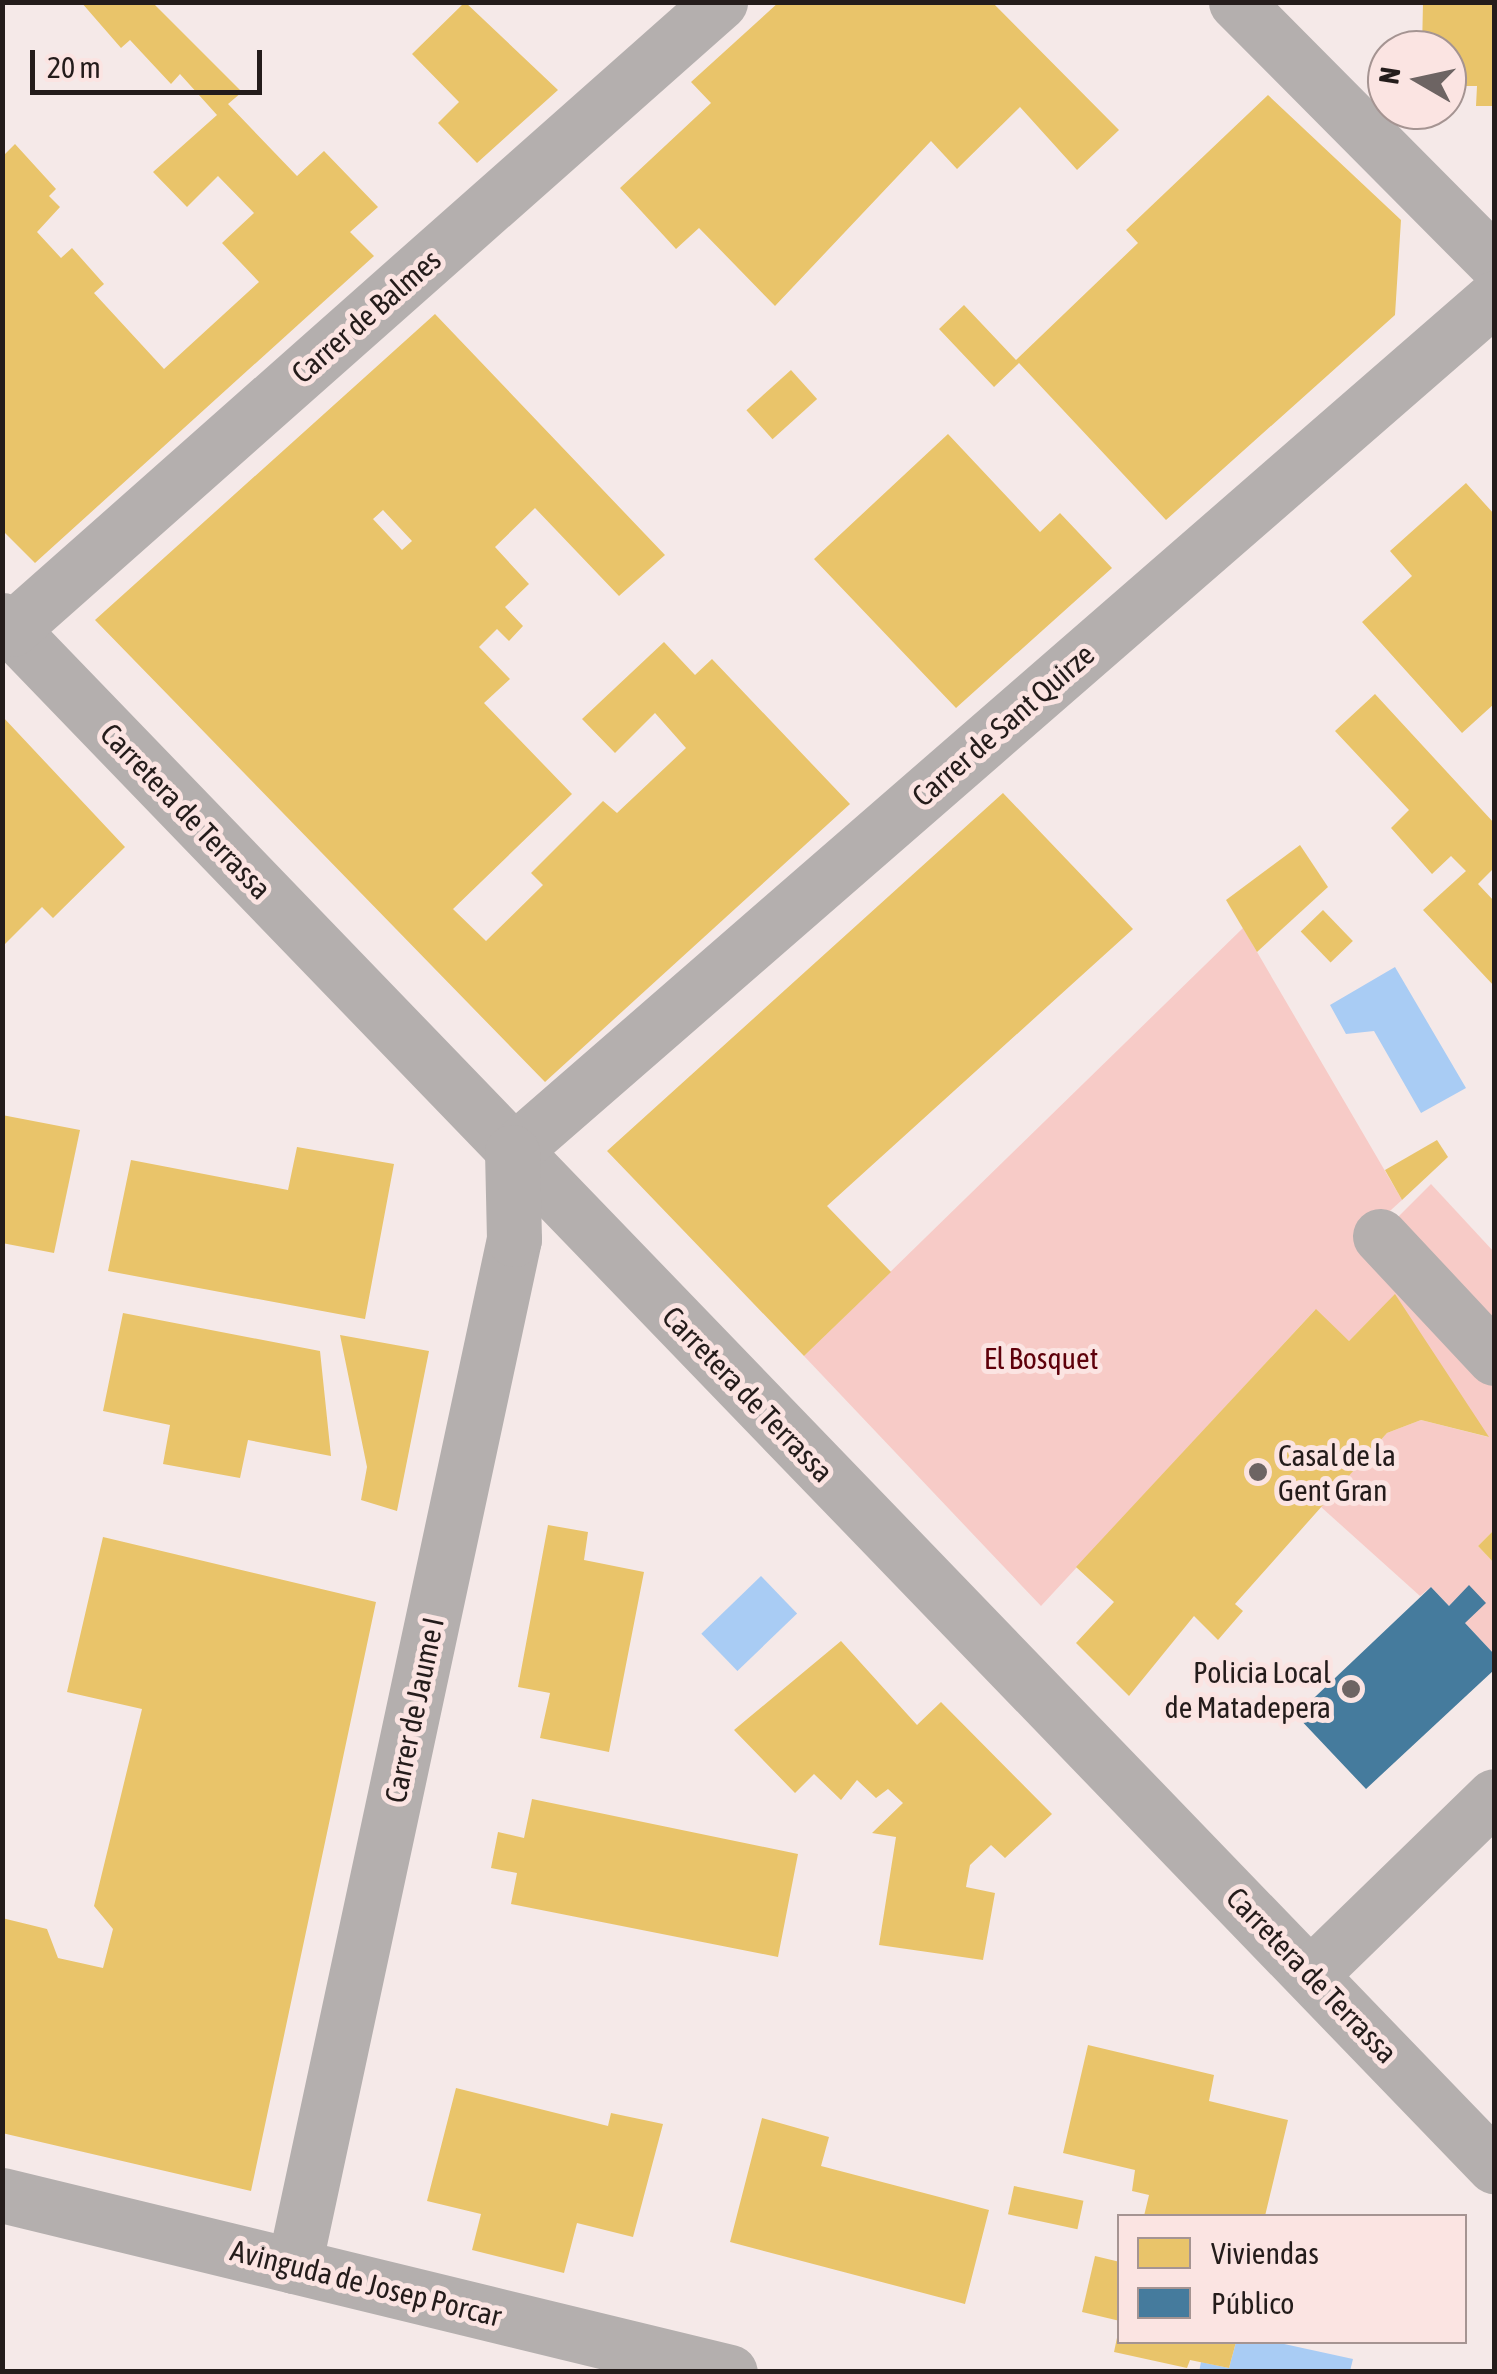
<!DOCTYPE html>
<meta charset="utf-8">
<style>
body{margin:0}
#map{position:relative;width:1497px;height:2374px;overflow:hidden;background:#f5e9e8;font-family:"Asap Condensed",sans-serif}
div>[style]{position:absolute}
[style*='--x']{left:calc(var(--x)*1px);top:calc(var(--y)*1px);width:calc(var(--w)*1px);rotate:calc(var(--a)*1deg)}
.green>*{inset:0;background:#f7cbc7}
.water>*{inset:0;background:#a9ccf4;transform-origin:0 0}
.homes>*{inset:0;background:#e9c46a;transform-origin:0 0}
.public>*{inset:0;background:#457b9d}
.street>*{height:55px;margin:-27.5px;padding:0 27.5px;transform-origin:27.5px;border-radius:27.5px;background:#b4afae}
.dots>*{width:28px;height:28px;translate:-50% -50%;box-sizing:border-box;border:5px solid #fbe4e2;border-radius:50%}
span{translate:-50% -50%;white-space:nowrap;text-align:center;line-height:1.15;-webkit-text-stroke:10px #fbe4e2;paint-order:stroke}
.street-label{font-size:30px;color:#241c1b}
.park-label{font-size:30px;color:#5e000a}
.poi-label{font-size:30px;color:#241c1b}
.left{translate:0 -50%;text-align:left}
.right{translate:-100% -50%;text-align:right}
.frame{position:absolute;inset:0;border:5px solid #241c1b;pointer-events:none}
.legend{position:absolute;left:1117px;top:2214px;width:350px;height:130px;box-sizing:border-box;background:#fbe4e2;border:2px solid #a59492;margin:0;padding:12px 18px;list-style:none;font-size:30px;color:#241c1b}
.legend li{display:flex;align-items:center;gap:20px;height:50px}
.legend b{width:50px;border:2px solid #a59492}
.north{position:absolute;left:1367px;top:30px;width:100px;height:100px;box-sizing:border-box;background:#fbe4e2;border:2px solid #a59492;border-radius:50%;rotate:279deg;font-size:28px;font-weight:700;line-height:40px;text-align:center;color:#241c1b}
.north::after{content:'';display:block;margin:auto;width:35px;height:45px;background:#6d6463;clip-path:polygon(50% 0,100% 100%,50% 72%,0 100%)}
.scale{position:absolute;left:30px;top:50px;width:232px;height:45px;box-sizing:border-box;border:5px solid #241c1b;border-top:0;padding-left:12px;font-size:30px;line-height:35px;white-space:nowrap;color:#241c1b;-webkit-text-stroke:8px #fbe4e2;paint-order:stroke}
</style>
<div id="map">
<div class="green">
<i style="clip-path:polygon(1243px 928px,1402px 1200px,1380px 1220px,1494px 1342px,1494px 1530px,1478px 1546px,1494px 1563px,1494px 1654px,1465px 1623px,1469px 1586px,1449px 1606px,1431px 1587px,1420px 1596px,1321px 1507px,1387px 1433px,1421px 1420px,1488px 1437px,1395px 1295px,1349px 1341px,1315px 1310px,1041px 1606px,804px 1356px)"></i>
<i style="clip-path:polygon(1431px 1184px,1494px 1252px,1494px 1336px,1390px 1225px)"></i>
</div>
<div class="water">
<i style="clip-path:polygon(1395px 967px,1466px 1088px,1421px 1113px,1374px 1031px,1346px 1034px,1330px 1005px)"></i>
<i style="left:761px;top:1576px;width:52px;height:83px;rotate:46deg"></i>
<i style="clip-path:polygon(1236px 2342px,1275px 2342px,1353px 2359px,1350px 2371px,1199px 2372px,1201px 2362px,1229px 2368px)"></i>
</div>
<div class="homes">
<i style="clip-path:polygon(81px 2px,152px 2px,242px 92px,228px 104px,297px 176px,324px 151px,378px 207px,350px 232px,374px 256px,35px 563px,2px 530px,2px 157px,15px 144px,56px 189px,49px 196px,60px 207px,37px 232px,61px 258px,72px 248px,104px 284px,94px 293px,164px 369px,259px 282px,222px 243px,254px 213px,218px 176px,187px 207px,153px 172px,217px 115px,180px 74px,171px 84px,130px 40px,121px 48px)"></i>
<i style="clip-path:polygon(465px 2px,558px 90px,477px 163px,438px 123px,459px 102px,412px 54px)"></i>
<i style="clip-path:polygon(779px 2px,992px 2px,1119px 130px,1077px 170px,1020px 107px,957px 169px,931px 141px,775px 306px,699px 228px,676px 249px,620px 188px,711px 103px,691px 82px)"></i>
<i style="clip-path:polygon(1423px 2px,1494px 2px,1494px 106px,1476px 106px,1477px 86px,1447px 86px,1447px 50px,1422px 50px)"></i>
<i style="clip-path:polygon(1268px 95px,1401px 220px,1395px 315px,1166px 520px,1019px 363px,994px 387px,939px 329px,964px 305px,1016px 360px,1138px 243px,1126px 230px)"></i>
<i style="clip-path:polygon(evenodd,435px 314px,665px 555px,619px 596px,535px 508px,495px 547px,529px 584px,505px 607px,523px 626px,509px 641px,497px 629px,479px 647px,510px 679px,484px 703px,572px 794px,453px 909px,486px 941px,543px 885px,531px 873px,603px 801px,617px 813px,686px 748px,655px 713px,615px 753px,582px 719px,664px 642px,695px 675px,712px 659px,850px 804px,545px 1082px,95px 620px,435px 314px,383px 510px,412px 541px,402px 550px,373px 519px,383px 510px)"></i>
<i style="left:791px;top:370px;width:39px;height:60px;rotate:48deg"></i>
<i style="clip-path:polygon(948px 434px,1040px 532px,1060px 513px,1112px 568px,956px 708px,814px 559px)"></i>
<i style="clip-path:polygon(1466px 483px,1494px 514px,1494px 704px,1462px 733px,1362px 622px,1412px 576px,1390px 551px)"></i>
<i style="clip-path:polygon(1375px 694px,1494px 823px,1494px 868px,1478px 884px,1494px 901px,1494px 986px,1423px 910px,1466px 871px,1451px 856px,1432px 874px,1391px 828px,1409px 810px,1335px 731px)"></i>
<i style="clip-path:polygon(2px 716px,125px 847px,53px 918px,42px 907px,2px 947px)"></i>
<i style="clip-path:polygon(1003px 793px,1133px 929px,827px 1206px,891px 1272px,804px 1356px,607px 1151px)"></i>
<i style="clip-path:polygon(1300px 845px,1328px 887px,1257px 952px,1226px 900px)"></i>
<i style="left:1323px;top:910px;width:43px;height:31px;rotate:46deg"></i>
<i style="clip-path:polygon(2px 1115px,80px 1130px,54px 1253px,2px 1243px)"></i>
<i style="clip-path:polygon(1437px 1140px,1448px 1157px,1402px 1200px,1385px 1170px)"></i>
<i style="clip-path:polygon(297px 1147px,394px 1164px,365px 1319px,108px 1271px,131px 1160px,288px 1190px)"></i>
<i style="clip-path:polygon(1395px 1294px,1489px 1437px,1421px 1420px,1387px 1433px,1235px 1604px,1243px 1611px,1218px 1640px,1194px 1616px,1129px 1696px,1076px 1643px,1114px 1602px,1076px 1567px,1316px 1309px,1349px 1341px)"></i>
<i style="clip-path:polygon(123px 1313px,320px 1351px,331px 1456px,248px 1440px,240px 1478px,163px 1464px,170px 1425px,103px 1411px)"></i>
<i style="clip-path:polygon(340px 1335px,429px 1351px,397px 1511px,361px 1500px,367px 1467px)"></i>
<i style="clip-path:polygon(548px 1525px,588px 1532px,584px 1560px,644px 1572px,609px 1752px,540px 1738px,550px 1693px,518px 1687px)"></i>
<i style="clip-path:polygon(1494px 1530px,1494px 1563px,1478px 1546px)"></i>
<i style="clip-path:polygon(103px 1537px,376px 1602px,251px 2191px,2px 2133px,2px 1918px,47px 1929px,58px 1958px,103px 1968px,113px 1929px,94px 1906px,142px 1709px,67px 1692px)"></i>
<i style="clip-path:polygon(841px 1641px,917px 1725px,941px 1702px,1052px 1814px,1005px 1858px,991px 1845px,970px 1865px,966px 1887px,995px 1893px,983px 1960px,879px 1945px,896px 1837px,872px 1833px,903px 1803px,888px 1789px,876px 1798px,857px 1780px,841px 1800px,814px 1774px,795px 1793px,734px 1730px)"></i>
<i style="clip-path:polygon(532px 1799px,798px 1854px,778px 1957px,511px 1904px,517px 1873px,491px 1868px,498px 1832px,524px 1838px)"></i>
<i style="clip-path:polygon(1088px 2045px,1214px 2075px,1209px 2101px,1288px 2120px,1265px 2216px,1144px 2216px,1149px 2195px,1132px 2191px,1135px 2170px,1063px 2153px)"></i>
<i style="clip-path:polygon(456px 2088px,608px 2126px,611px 2113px,663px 2124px,633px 2237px,577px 2223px,564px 2273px,472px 2250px,481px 2214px,427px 2201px)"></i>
<i style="clip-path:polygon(762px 2118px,829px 2137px,821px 2166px,989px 2210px,965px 2304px,730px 2242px)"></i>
<i style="left:1014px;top:2186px;width:71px;height:29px;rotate:12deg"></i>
<i style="clip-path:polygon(1095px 2256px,1120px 2262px,1120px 2321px,1082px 2312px)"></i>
<i style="clip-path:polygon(1118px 2333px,1120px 2342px,1236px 2342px,1229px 2368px,1190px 2360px,1187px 2368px,1114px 2352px)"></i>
</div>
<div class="public">
<i style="clip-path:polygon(1469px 1585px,1486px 1603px,1465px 1623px,1494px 1654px,1494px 1670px,1366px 1789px,1296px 1715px,1431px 1587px,1449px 1606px)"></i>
</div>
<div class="street">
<i style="--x:1236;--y:2;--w:366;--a:45.2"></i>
<i style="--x:2;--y:620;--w:2149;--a:46.02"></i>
<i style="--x:12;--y:629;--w:946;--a:-41.53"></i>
<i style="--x:512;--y:1152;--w:1301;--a:-41.01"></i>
<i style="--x:1380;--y:1236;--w:167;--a:46.9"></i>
<i style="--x:1311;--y:1974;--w:255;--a:-44.2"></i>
<i style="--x:2;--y:2195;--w:749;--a:13.67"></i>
<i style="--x:294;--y:2266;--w:1050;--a:-77.91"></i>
<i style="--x:514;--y:1239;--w:87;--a:-91.3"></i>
</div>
<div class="dots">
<i style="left:1258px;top:1472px;background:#6d6463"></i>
<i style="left:1351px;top:1689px;background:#6d6463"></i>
</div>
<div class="street-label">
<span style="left:366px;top:316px;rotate:-41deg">Carrer de Balmes</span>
<span style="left:1003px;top:725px;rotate:-41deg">Carrer de Sant Quirze</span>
<span style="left:186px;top:811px;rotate:46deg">Carretera de Terrassa</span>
<span style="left:748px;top:1394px;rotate:46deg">Carretera de Terrassa</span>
<span style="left:414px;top:1710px;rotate:-78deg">Carrer de Jaume I</span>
<span style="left:1312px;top:1975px;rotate:46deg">Carretera de Terrassa</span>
<span style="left:366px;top:2283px;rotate:14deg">Avinguda de Josep Porcar</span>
</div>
<div class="park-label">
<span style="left:1041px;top:1358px">El Bosquet</span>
</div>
<div class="poi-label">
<span class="left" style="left:1278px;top:1472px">Casal de la<br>Gent Gran</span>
<span class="right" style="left:1331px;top:1689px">Policia Local<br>de Matadepera</span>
</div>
<div class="frame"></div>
<ul class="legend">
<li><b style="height:28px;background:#e9c46a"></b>Viviendas</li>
<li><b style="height:28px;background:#457b9d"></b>Público</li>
</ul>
<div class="north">N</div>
<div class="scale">20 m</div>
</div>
